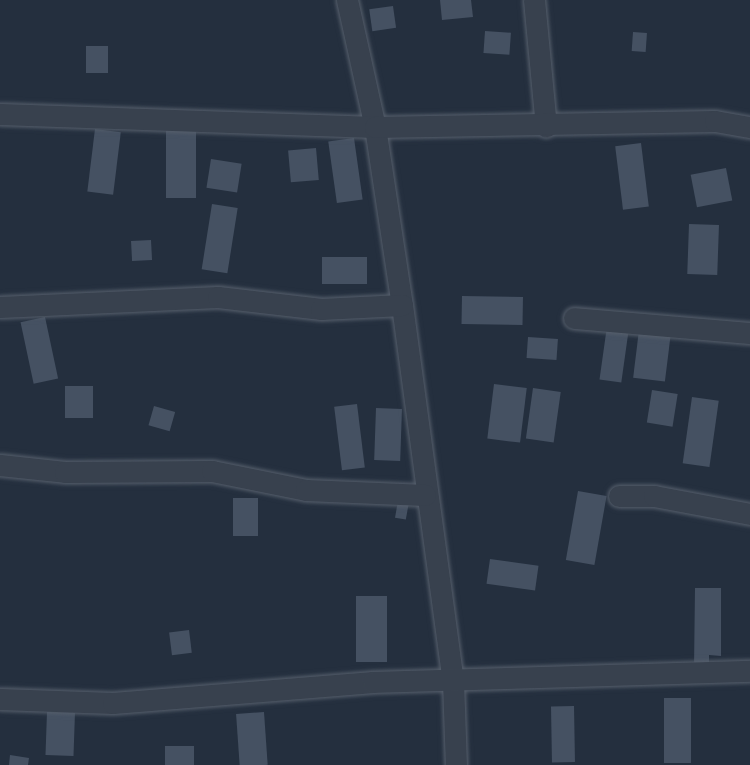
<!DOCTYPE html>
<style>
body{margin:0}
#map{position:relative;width:750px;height:765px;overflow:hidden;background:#242f3e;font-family:"Golos Text",sans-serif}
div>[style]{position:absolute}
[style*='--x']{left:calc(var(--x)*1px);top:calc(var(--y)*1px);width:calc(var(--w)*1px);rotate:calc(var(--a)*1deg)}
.building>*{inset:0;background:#455162;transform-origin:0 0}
.roads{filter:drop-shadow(0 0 2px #565f6c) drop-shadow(0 0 2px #565f6c)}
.street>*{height:21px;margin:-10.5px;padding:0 10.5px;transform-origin:10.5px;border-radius:10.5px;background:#38414e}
span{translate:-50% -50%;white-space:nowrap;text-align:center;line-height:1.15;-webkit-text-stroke:5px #1d2633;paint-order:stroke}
</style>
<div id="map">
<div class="building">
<i style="clip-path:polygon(440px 0,471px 0,473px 17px,442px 20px)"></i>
<i style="left:393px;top:6px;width:22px;height:24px;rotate:82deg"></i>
<i style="left:485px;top:31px;width:26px;height:22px;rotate:4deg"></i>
<i style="left:633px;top:32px;width:14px;height:19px;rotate:4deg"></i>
<i style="left:108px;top:46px;width:27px;height:22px;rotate:90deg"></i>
<i style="left:95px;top:129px;width:26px;height:63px;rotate:7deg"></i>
<i style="left:166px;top:130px;width:30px;height:68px"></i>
<i style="left:354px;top:138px;width:62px;height:26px;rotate:82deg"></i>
<i style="left:641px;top:143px;width:64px;height:26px;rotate:83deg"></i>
<i style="left:316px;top:148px;width:32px;height:28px;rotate:85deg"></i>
<i style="left:211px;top:159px;width:31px;height:29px;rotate:9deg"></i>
<i style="left:726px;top:168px;width:33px;height:36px;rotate:79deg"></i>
<i style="left:212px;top:204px;width:26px;height:66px;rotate:9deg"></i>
<i style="left:689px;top:224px;width:30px;height:50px;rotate:2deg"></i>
<i style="left:151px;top:240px;width:20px;height:20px;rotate:87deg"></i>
<i style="left:367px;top:257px;width:27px;height:45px;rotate:90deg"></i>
<i style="left:462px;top:296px;width:61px;height:28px;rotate:1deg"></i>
<i style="left:45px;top:317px;width:63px;height:25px;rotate:78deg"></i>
<i style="left:608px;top:319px;width:22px;height:61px;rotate:8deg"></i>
<i style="left:639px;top:330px;width:32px;height:48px;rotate:7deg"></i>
<i style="left:528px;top:337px;width:30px;height:21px;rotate:4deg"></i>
<i style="left:494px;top:384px;width:33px;height:55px;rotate:7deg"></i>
<i style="left:65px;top:386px;width:28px;height:32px"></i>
<i style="left:533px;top:388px;width:28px;height:51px;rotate:8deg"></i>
<i style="left:652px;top:390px;width:26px;height:33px;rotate:9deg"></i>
<i style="left:692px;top:397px;width:27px;height:67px;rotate:8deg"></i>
<i style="left:357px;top:404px;width:64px;height:23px;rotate:83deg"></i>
<i style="left:154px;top:406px;width:22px;height:20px;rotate:16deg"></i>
<i style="left:376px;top:408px;width:26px;height:52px;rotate:2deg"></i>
<i style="left:578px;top:491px;width:29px;height:70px;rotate:10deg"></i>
<i style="left:399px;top:495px;width:11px;height:23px;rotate:10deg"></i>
<i style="left:233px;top:498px;width:25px;height:38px"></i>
<i style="left:490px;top:559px;width:49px;height:25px;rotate:8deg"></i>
<i style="clip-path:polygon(695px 588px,721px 588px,721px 656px,709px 655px,709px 667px,694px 667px)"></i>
<i style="left:356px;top:596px;width:31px;height:66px"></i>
<i style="left:189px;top:630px;width:23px;height:20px;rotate:83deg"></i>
<i style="left:664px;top:698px;width:27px;height:65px"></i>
<i style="left:574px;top:706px;width:56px;height:23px;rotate:89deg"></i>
<i style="left:47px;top:712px;width:28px;height:43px;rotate:2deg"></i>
<i style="left:264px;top:712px;width:53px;height:28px;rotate:86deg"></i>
<i style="left:194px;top:746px;width:19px;height:29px;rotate:90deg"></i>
<i style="clip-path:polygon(10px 755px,29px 758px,28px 765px,9px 765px)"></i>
</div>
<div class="roads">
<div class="street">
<i style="--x:347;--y:0;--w:130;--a:77.6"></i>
<i style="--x:375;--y:127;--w:180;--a:81.4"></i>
<i style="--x:402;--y:305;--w:379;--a:82.3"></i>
<i style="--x:453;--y:681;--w:84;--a:88"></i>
<i style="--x:534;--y:0;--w:127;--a:84.6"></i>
<i style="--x:0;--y:114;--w:375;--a:2"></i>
<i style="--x:375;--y:127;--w:340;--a:-1"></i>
<i style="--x:715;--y:121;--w:36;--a:10"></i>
<i style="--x:0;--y:307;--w:218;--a:-2.6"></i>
<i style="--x:218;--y:297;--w:104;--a:6.6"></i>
<i style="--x:321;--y:309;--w:81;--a:-2.8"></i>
<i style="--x:574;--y:318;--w:177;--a:4.9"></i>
<i style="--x:0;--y:465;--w:65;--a:6.1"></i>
<i style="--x:65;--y:472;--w:147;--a:-0.4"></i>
<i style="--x:212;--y:471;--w:96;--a:11.4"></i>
<i style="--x:306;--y:490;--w:119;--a:2.4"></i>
<i style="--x:619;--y:496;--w:35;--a:0"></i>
<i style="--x:654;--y:496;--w:98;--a:10.6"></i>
<i style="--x:0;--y:699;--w:113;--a:2"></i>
<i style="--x:113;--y:703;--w:261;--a:-4.6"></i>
<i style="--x:373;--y:682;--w:377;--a:-1.7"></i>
</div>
</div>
</div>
